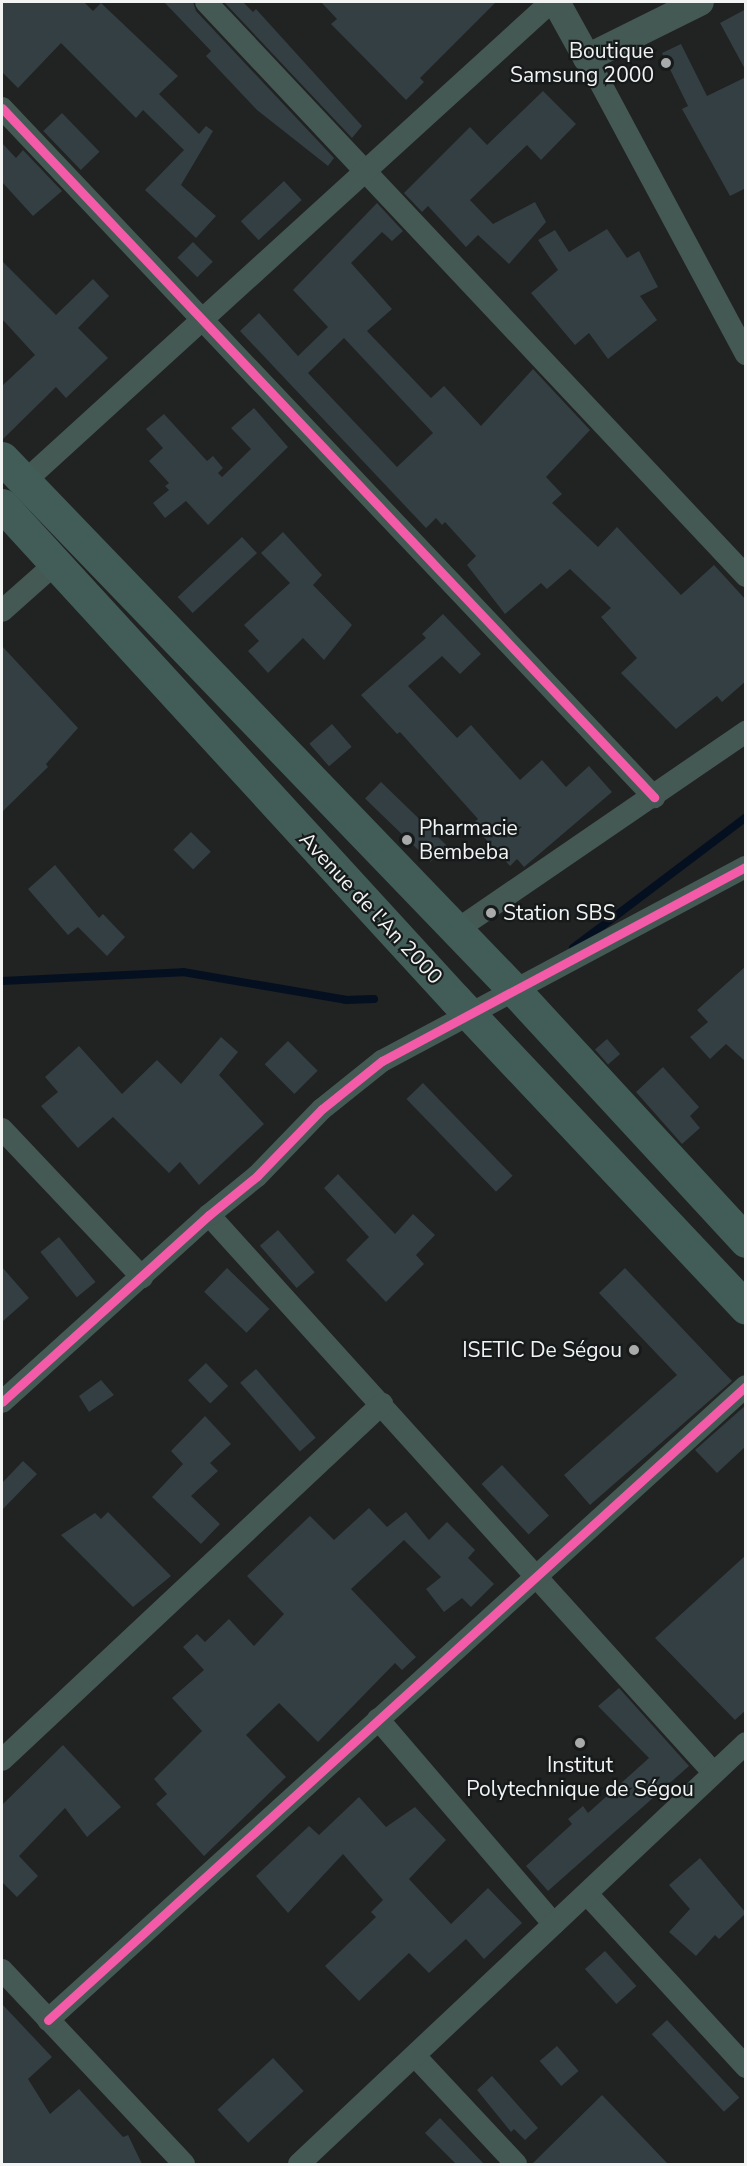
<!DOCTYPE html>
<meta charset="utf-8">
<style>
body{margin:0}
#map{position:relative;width:747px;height:2166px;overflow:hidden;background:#212222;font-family:"Nunito Sans",sans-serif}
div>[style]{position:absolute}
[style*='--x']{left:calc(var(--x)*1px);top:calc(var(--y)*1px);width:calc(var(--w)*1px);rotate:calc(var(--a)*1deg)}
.stream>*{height:8px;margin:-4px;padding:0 4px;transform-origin:4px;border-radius:4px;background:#041020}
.building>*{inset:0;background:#333f43;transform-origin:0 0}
.minor>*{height:22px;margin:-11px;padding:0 11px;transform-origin:11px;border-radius:11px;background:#445854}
.tertiary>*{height:28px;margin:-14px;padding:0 14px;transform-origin:14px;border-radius:14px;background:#445854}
.primary>*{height:33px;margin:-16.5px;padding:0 16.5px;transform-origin:16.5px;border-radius:16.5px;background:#425d57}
.cycleway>*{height:9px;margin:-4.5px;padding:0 4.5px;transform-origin:4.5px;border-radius:4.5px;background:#f35aa7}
.dots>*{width:16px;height:16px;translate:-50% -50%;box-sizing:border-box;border:3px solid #171a1a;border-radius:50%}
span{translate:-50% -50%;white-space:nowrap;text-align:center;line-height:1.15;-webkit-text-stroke:4.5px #171a1a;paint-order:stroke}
.poi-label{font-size:21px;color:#f2f4f4}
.right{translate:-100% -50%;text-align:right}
.left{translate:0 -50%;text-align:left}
.street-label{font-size:21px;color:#f2f4f4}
.frame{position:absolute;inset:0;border:3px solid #f2f4f4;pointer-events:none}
</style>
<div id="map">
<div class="stream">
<i style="--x:573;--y:948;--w:217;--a:-37.1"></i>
<i style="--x:2;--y:981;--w:181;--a:-2.8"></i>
<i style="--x:183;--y:972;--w:165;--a:9.7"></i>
<i style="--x:346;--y:1000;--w:28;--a:-2"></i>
</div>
<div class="building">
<i style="clip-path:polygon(2px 2px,84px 2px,93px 11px,101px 3px,178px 76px,159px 94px,199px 134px,206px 126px,213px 131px,181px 185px,216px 216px,196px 238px,145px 190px,184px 150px,143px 110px,136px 118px,61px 43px,18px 88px,2px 72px)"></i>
<i style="clip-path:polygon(164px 2px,193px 2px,196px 11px,334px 158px,328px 166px,257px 110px,206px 56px,211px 51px)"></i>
<i style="clip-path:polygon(224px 2px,243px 2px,253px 12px,256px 9px,362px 126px,352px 138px)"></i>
<i style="clip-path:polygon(321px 2px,496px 2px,420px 78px,424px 82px,406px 100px,331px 24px,337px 19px)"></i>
<i style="clip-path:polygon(746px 9px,746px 71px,720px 23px)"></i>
<i style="clip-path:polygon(681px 44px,707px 96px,746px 77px,746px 188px,730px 196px,682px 109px,688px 106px,662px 53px)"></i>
<i style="clip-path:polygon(543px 91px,576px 124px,541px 160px,527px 145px,470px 200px,493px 224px,535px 202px,546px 222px,509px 264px,478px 235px,466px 247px,428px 206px,422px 212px,404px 193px,470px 127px,487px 145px)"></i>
<i style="left:62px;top:113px;width:54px;height:26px;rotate:46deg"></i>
<i style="clip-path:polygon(2px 143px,16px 158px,23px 150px,62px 191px,33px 216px,2px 182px)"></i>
<i style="left:284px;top:181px;width:26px;height:59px;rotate:47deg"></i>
<i style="clip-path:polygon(evenodd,377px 203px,403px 231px,392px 241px,382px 232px,351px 263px,392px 309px,367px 331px,431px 398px,444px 386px,481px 426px,533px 369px,590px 430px,546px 477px,562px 494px,552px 503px,598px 547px,617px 527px,681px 595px,714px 565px,746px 600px,746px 681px,722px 702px,717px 696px,676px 729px,621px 673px,637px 658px,601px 617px,611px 608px,570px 569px,547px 589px,541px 583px,505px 614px,467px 565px,476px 556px,445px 522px,442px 525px,436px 518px,426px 528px,240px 331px,259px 313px,298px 356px,328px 327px,293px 290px,377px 203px,344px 338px,433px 433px,397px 467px,308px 373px,344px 338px)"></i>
<i style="clip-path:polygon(607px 229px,627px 258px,639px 251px,658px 287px,640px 296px,657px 320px,608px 359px,589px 333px,575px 345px,531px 293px,558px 270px,538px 240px,555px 230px,569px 252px)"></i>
<i style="left:193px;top:242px;width:28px;height:22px;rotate:45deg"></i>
<i style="clip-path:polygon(2px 261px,56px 315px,93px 279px,109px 296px,78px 328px,108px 358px,66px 398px,56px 387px,2px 440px,2px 386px,35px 355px,2px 319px)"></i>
<i style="clip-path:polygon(254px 408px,288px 447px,208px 525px,186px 501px,165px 518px,153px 503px,169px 490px,165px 486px,169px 483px,149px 461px,163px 448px,146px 429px,164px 414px,207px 461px,213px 456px,223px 468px,218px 473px,222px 477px,251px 449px,231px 428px)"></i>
<i style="clip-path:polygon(283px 532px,322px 575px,313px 585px,352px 625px,324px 660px,303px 638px,268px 673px,248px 651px,259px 641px,244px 625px,290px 583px,261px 553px)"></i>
<i style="left:242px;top:537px;width:22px;height:88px;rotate:47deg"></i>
<i style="clip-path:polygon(443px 614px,481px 654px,460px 674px,442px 656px,408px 686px,457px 738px,471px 725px,520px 780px,542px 760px,566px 787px,589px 766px,612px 792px,524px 867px,517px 859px,510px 866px,472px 824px,478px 819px,400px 732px,397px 734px,361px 695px,426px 638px,422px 634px)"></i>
<i style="clip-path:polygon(2px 646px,78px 728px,46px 764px,48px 767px,2px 812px)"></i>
<i style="left:332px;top:724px;width:30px;height:30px;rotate:49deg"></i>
<i style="left:381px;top:782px;width:91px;height:23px;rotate:44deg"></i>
<i style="left:191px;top:832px;width:28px;height:25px;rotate:45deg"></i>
<i style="clip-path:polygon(55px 865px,99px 918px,103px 914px,125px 937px,107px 956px,78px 927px,68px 935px,28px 889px)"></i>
<i style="clip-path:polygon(746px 966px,746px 1062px,726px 1044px,710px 1059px,690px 1037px,708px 1022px,697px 1010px)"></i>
<i style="clip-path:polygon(221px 1037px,238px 1052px,219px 1075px,264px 1124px,199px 1185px,180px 1162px,169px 1173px,113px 1117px,78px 1148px,41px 1106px,58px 1092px,45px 1077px,79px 1046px,122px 1094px,157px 1060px,181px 1084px)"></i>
<i style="left:607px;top:1039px;width:20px;height:16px;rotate:49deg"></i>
<i style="left:288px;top:1041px;width:42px;height:33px;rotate:45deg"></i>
<i style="clip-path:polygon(663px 1067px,699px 1107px,690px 1116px,700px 1128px,682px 1144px,636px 1092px)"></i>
<i style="left:423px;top:1083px;width:129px;height:23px;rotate:46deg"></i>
<i style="clip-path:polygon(338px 1174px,395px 1234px,413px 1214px,435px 1235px,416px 1255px,424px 1264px,386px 1302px,346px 1260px,369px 1237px,324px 1188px)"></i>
<i style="left:278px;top:1230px;width:56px;height:24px;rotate:49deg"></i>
<i style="left:59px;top:1237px;width:58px;height:24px;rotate:51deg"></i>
<i style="clip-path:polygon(2px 1267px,29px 1298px,2px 1322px)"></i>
<i style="left:227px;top:1268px;width:59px;height:33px;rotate:44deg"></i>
<i style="clip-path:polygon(625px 1268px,732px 1381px,590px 1505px,564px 1475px,677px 1375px,599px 1293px)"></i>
<i style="left:206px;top:1363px;width:32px;height:25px;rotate:46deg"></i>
<i style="left:256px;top:1369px;width:91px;height:21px;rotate:49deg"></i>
<i style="clip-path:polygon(101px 1380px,114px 1395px,89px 1412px,79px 1396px)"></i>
<i style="clip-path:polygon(746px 1405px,746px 1446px,717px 1473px,695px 1450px)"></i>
<i style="clip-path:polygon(205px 1416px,231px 1444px,210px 1463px,218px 1471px,191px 1496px,220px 1524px,201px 1544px,152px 1497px,183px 1464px,171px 1451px)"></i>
<i style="clip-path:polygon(23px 1461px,37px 1474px,2px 1510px,2px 1483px)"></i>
<i style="left:502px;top:1465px;width:69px;height:28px;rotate:47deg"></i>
<i style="clip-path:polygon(369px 1508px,387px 1527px,406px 1512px,429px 1540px,447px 1522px,475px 1550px,468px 1558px,494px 1584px,471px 1607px,462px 1598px,444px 1612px,426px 1589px,441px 1577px,404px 1540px,351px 1589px,416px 1657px,402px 1670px,395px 1663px,318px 1742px,279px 1703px,246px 1735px,286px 1777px,204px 1856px,156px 1804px,167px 1794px,154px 1779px,202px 1731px,172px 1698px,204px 1670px,183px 1647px,197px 1634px,205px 1642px,229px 1619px,254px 1646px,284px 1614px,247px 1576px,310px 1516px,334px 1540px)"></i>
<i style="clip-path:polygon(108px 1512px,171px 1576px,133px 1607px,61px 1535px,95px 1513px,101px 1519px)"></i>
<i style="clip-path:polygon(746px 1555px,746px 1710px,735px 1720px,655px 1638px)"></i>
<i style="clip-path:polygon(619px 1688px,689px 1766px,548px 1891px,526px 1866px,572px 1824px,568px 1819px,583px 1806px,588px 1813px,649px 1758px,598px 1706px)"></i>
<i style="clip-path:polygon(63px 1745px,121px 1807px,87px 1837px,65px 1808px,19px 1856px,38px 1876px,17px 1897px,2px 1882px,2px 1805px)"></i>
<i style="clip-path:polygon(359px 1797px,386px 1827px,415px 1807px,446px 1840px,409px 1879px,451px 1924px,488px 1888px,522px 1923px,484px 1959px,466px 1939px,429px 1973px,409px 1953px,359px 2001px,325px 1966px,376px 1917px,371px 1912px,383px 1900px,343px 1854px,288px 1913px,256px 1876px,309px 1826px,319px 1835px)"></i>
<i style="clip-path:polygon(700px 1858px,746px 1913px,719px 1939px,715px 1935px,696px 1956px,669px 1932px,690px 1909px,669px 1885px)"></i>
<i style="left:605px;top:1951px;width:47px;height:27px;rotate:48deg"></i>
<i style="clip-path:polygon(2px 2004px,52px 2057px,28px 2079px,50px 2114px,79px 2089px,123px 2137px,128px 2135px,142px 2164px,2px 2164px)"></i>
<i style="left:667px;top:2020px;width:106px;height:21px;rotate:47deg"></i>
<i style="left:557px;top:2046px;width:33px;height:23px;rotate:49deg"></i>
<i style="left:273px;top:2058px;width:45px;height:76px;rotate:47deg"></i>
<i style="clip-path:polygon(492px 2076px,538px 2128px,525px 2140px,514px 2129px,511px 2132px,477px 2090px)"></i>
<i style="clip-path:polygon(602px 2095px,668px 2164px,532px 2164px)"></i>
<i style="clip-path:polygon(440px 2118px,484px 2164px,456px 2164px,425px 2133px)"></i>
</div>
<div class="minor">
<i style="--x:206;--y:2;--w:788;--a:46.75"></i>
<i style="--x:587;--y:58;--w:336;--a:61.8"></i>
<i style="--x:2;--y:108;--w:949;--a:46.58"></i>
<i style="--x:24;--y:482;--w:713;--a:-42.33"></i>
<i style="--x:2;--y:611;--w:71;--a:-41.6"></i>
<i style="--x:455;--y:931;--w:353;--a:-34.4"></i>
<i style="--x:2;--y:1129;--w:204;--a:46.6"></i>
<i style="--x:209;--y:1215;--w:750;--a:47.87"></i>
<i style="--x:2;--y:1402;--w:279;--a:-42.1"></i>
<i style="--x:209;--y:1215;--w:62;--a:-39.1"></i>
<i style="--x:257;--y:1176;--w:93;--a:-45.9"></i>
<i style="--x:322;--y:1109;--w:77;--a:-38.7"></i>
<i style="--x:382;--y:1061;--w:412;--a:-28.1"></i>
<i style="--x:378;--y:1719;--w:270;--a:49.4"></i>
<i style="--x:2;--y:1760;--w:521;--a:-43.13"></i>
<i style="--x:587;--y:1894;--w:235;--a:47.4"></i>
<i style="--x:2;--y:1970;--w:266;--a:46.8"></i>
<i style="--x:48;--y:2020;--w:943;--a:-42.25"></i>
<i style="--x:415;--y:2056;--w:148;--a:46.9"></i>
<i style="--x:299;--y:2164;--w:614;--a:-43.28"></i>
</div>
<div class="tertiary">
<i style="--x:556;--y:2;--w:64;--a:61"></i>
<i style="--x:587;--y:58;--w:126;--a:-26.4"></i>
</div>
<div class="primary">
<i style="--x:2;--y:458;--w:741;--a:46.09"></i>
<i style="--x:516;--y:992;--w:339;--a:47.3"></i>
<i style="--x:2;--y:505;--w:670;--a:47.48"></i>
<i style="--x:455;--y:999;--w:424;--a:46.7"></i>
</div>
<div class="cycleway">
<i style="--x:2;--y:108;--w:949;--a:46.58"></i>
<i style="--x:2;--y:1402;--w:279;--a:-42.1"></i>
<i style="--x:209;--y:1215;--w:62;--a:-39.1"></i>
<i style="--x:257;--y:1176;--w:93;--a:-45.9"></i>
<i style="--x:322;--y:1109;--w:77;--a:-38.7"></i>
<i style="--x:382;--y:1061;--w:412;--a:-28.1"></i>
<i style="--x:48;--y:2020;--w:943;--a:-42.25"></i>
</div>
<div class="dots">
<i style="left:666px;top:63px;background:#a9aaaa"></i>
<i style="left:407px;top:840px;background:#a9aaaa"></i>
<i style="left:491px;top:913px;background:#a9aaaa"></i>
<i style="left:634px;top:1350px;background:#a9aaaa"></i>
<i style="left:580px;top:1743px;background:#a9aaaa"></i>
</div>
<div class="poi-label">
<span class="right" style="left:654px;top:63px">Boutique<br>Samsung 2000</span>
<span class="left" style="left:419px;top:840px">Pharmacie<br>Bembeba</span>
<span class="left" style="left:503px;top:913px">Station SBS</span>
<span class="right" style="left:622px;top:1350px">ISETIC De Ségou</span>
<span style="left:580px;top:1777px">Institut<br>Polytechnique de Ségou</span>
</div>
<div class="street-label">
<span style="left:371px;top:908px;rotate:47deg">Avenue de l'An 2000</span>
</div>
<div class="frame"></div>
</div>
